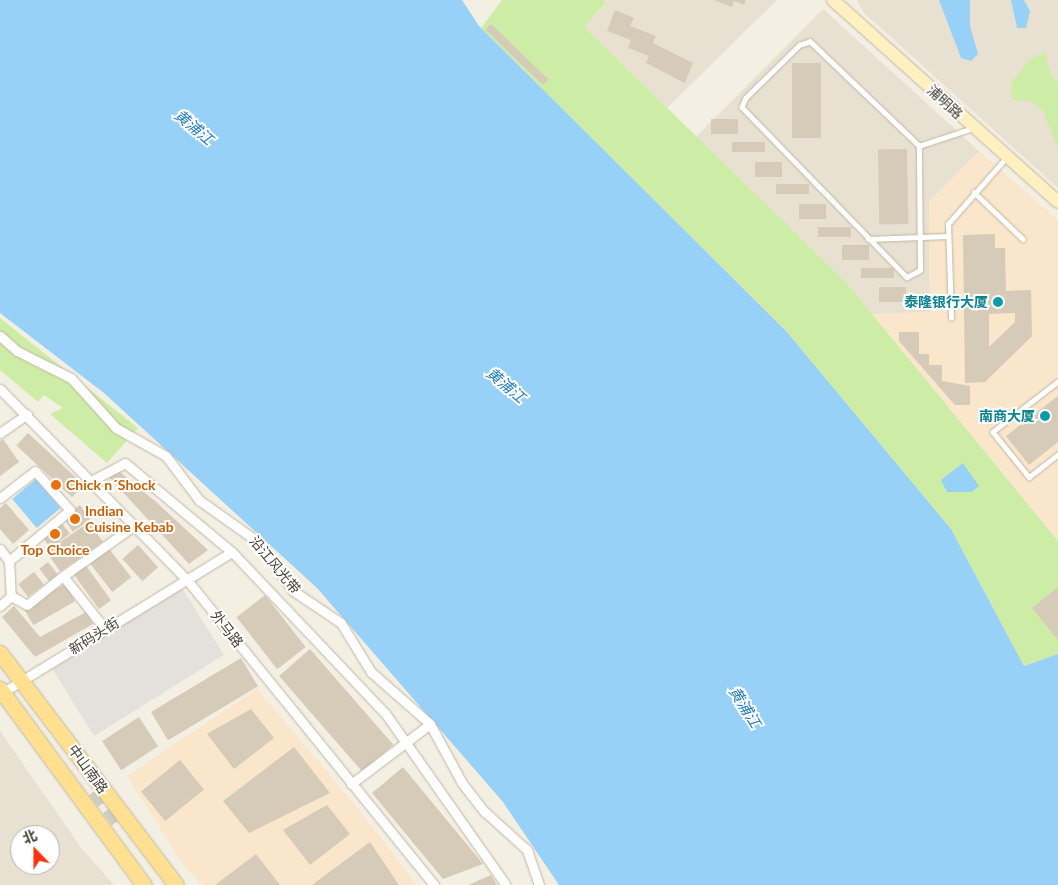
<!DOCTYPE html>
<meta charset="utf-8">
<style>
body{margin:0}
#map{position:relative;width:1058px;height:885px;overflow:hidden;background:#f4efe3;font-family:Lato,"Noto Sans SC",sans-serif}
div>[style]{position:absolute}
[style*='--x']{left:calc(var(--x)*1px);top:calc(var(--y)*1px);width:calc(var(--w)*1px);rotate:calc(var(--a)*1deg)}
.residential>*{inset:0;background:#e8e1d1}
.commercial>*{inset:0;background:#f9e6cb}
.green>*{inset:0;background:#cdeda7}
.parking>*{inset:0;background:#e4e1dd;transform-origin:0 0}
.water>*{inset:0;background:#98d1f8;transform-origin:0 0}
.building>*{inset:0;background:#d6cbb8;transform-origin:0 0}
.primary-tunnel>*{height:15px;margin-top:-7.5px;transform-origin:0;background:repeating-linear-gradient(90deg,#d1ccc0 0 15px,transparent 0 23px)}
.roads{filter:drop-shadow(0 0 1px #c0b7a5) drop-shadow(0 0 1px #c0b7a5)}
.lane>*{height:4.5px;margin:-2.25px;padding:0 2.25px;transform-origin:2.25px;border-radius:2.25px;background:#fff}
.street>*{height:9px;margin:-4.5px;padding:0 4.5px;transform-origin:4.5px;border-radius:4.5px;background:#fff}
.secondary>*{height:12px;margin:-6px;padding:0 6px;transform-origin:6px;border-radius:6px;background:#fff0c2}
.primary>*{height:15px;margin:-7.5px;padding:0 7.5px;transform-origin:7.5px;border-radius:7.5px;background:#ffe091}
.dots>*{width:14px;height:14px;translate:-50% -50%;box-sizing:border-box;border:2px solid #fff;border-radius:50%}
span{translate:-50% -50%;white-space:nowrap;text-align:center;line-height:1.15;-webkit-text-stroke:4px #fff;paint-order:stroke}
.street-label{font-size:14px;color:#463f33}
.culture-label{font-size:14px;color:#0d838f;font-weight:700}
.right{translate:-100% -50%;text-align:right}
.food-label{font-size:14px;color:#c56008;font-weight:700}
.left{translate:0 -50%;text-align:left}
.water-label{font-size:15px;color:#207bbe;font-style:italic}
.north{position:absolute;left:10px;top:825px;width:50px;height:50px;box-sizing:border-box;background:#fff;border:1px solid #b5b2ad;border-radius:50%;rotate:338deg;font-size:14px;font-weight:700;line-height:20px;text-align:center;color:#463f33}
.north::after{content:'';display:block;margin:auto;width:18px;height:22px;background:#ff340f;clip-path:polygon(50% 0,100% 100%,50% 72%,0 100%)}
</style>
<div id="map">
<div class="residential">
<i style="clip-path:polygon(602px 0,777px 0,667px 108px,584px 27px,606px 4px)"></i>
<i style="clip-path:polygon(857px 0,1058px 0,1058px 188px,863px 12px)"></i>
<i style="clip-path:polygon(823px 9px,979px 151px,929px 202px,930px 312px,872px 314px,845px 281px,696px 137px)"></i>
<i style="clip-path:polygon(evenodd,0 731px,82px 849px,114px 885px,0 885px,0 731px,20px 835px,50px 835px,50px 865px,20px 865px,20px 835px)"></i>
</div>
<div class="commercial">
<i style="clip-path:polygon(979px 151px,1058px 220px,1058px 541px,872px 314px,930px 312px,929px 202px)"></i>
<i style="clip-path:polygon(257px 689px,356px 806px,417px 885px,203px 885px,185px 867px,127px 776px)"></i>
</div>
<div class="green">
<i style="clip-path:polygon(502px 0,602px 0,606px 3px,584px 27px,845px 281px,1058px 541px,1058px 654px,1024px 666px,951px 529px,786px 331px,481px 28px)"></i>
<i style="clip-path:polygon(1045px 52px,1050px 73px,1058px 82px,1058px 149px,1043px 111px,1031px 101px,1012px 100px,1011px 84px,1029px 60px)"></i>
<i style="clip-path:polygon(0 318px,138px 428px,107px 463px,50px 414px,63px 408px,44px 395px,38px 402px,0 370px)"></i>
</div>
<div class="parking">
<i style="left:182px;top:588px;width:79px;height:153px;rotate:58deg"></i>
</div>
<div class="water">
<i style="clip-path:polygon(0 0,462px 0,479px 26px,786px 331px,951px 529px,1024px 666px,1058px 654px,1058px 885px,559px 885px,503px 802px,317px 588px,104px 393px,0 313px)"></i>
<i style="clip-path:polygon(939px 0,970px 0,970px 26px,978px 54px,971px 61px,961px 58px)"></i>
<i style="clip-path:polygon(1011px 0,1024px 0,1030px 11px,1026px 28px,1017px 28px)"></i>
<i style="clip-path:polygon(963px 463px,979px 486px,972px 492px,947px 492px,941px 480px)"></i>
<i style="left:36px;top:479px;width:38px;height:31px;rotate:50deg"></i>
</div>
<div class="building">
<i style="clip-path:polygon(713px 0,746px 0,744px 5px,734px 1px,732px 7px)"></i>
<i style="clip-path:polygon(615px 10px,634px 18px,630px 26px,656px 36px,653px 43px,693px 63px,685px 83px,646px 63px,649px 56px,628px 48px,631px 40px,607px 31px)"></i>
<i style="left:491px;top:24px;width:80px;height:8px;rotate:44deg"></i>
<i style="left:792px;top:63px;width:29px;height:75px"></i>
<i style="left:711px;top:119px;width:27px;height:15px"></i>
<i style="left:732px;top:142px;width:33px;height:10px"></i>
<i style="left:907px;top:149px;width:75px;height:29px;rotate:89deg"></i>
<i style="left:755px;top:162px;width:27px;height:15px"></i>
<i style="left:776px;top:184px;width:33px;height:10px"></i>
<i style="left:799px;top:204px;width:27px;height:15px"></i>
<i style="left:818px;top:227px;width:33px;height:10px"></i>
<i style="clip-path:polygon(evenodd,995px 234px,995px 248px,1005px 248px,1006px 291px,1031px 290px,1032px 336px,985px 382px,965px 383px,963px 235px,995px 234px,1015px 313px,1015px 322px,989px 347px,989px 314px,1015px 313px)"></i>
<i style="left:842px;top:245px;width:27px;height:15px"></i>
<i style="left:894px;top:268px;width:10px;height:33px;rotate:90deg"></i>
<i style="left:906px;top:287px;width:15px;height:27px;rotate:90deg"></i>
<i style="clip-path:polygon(899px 332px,919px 332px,919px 354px,929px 354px,929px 365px,942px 365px,942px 381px,970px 386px,970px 405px,955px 405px,899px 341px)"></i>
<i style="clip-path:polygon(1058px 396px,1058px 442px,1029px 465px,1006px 436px)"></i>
<i style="left:28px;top:433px;width:76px;height:17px;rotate:43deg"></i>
<i style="clip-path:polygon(3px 439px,19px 462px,0 476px,0 441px)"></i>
<i style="clip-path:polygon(115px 468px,155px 501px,208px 550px,189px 564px,108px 476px)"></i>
<i style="clip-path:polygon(6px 503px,29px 530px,13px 544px,0 529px,0 508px)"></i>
<i style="left:80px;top:505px;width:18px;height:21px;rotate:56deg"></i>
<i style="left:60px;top:521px;width:16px;height:24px;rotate:52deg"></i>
<i style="left:89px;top:522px;width:24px;height:52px;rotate:55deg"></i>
<i style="left:106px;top:545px;width:41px;height:24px;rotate:52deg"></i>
<i style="left:138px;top:545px;width:30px;height:21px;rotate:48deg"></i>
<i style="left:48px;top:562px;width:16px;height:11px;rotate:52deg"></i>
<i style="left:84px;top:563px;width:46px;height:15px;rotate:54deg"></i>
<i style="left:34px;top:572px;width:16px;height:20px;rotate:52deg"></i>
<i style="left:65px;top:584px;width:20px;height:48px;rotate:60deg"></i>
<i style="clip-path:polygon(1058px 587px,1058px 640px,1032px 608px)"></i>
<i style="left:265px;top:595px;width:66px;height:36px;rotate:52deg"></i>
<i style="clip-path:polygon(14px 606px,40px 637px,86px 612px,93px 624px,35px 657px,2px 617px)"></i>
<i style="left:310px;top:649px;width:127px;height:41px;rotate:49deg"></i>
<i style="left:241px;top:658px;width:33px;height:105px;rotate:59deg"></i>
<i style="clip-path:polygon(251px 709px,274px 738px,234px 769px,207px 734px)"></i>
<i style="left:139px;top:717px;width:35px;height:44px;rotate:57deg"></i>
<i style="clip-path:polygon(294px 747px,330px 793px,249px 833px,223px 801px)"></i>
<i style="left:180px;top:760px;width:38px;height:50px;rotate:51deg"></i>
<i style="clip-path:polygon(403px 767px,474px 853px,483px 864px,443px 879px,372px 793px)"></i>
<i style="clip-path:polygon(327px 805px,350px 834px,310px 865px,283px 830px)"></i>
<i style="clip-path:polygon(370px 842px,399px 885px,312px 885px)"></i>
<i style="clip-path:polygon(256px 854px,280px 885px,215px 885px)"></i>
<i style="clip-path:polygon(491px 875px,497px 885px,468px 885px)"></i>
</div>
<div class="primary-tunnel">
<i style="--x:95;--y:790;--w:46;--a:52.9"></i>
</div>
<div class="roads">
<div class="lane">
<i style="--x:919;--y:146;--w:151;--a:-136.3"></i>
<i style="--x:810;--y:42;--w:10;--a:163"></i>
<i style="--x:800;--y:45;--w:76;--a:135.5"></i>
<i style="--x:746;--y:98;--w:10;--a:114"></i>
<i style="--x:742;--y:107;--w:237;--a:45.9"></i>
<i style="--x:907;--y:277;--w:15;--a:-28"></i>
<i style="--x:920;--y:270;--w:124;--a:-90.5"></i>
<i style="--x:919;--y:146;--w:57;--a:-18.4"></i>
<i style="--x:974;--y:192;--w:68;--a:43.8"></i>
<i style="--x:868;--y:239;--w:80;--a:-2.1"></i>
<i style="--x:951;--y:318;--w:94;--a:-91.8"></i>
<i style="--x:948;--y:224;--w:88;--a:-48.7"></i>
<i style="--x:1058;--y:382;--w:82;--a:142.4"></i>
<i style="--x:993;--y:432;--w:58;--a:51.3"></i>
<i style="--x:1029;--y:477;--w:37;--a:-38"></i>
</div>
<div class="street">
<i style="--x:0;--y:336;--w:23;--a:41"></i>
<i style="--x:17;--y:351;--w:60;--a:26.6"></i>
<i style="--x:71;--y:378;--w:67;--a:48"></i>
<i style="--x:116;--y:428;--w:57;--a:29.2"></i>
<i style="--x:166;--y:456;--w:55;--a:53.1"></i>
<i style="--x:199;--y:500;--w:76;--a:35.4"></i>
<i style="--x:261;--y:544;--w:55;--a:56"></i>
<i style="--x:292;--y:590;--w:59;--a:34"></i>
<i style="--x:341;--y:623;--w:57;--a:58.5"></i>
<i style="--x:371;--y:672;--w:79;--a:41.4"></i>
<i style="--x:430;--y:724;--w:67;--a:61.5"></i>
<i style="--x:462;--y:783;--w:37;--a:52"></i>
<i style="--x:485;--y:812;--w:57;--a:42.1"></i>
<i style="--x:527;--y:850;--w:37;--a:71"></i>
<i style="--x:0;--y:389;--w:269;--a:45.6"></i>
<i style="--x:188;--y:581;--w:391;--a:51"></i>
<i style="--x:0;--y:433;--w:33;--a:-35"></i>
<i style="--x:91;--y:481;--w:38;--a:-28"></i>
<i style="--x:125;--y:463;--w:139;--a:39.8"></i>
<i style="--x:232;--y:552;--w:222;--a:46.5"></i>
<i style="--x:385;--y:713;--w:210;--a:54.9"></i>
<i style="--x:0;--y:498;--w:44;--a:-37.6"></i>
<i style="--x:35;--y:471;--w:52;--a:48.1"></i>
<i style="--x:70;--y:510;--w:80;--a:140.1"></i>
<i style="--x:9;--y:561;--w:35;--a:87"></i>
<i style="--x:11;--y:596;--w:15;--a:138"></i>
<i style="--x:0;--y:549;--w:15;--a:53"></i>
<i style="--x:63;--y:576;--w:88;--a:-35.3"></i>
<i style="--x:11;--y:596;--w:18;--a:29"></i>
<i style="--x:27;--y:605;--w:46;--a:-38.9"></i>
<i style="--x:63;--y:576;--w:68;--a:51.6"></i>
<i style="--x:0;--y:694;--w:272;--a:-31.5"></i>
<i style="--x:351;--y:784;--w:99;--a:-37.2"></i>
</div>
<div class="secondary">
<i style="--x:833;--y:0;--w:302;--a:41.9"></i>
</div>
<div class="primary">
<i style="--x:0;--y:653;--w:291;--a:52.8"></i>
<i style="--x:0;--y:689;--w:243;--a:53.7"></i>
</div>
</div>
<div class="dots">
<i style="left:998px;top:302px;background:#0f9aa8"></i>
<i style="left:1045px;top:416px;background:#0f9aa8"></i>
<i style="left:56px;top:485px;background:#e8710a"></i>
<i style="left:75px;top:519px;background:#e8710a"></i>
<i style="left:55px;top:534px;background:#e8710a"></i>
</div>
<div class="street-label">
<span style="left:945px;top:102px;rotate:42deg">浦明路</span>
<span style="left:275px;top:565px;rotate:50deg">沿江风光带</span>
<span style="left:227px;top:629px;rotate:52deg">外马路</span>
<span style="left:94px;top:636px;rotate:-32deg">新码头街</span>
<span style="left:88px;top:769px;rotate:54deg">中山南路</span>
</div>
<div class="culture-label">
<span class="right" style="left:988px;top:302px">泰隆银行大厦</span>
<span class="right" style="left:1035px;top:416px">南商大厦</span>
</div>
<div class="food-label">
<span class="left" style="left:66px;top:485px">Chick n´Shock</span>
<span class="left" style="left:85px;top:519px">Indian<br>Cuisine Kebab</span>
<span style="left:55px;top:550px">Top Choice</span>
</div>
<div class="water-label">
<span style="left:194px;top:127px;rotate:40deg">黄浦江</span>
<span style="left:506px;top:385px;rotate:40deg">黄浦江</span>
<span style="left:745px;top:707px;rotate:58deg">黄浦江</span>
</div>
<div class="north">北</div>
</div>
